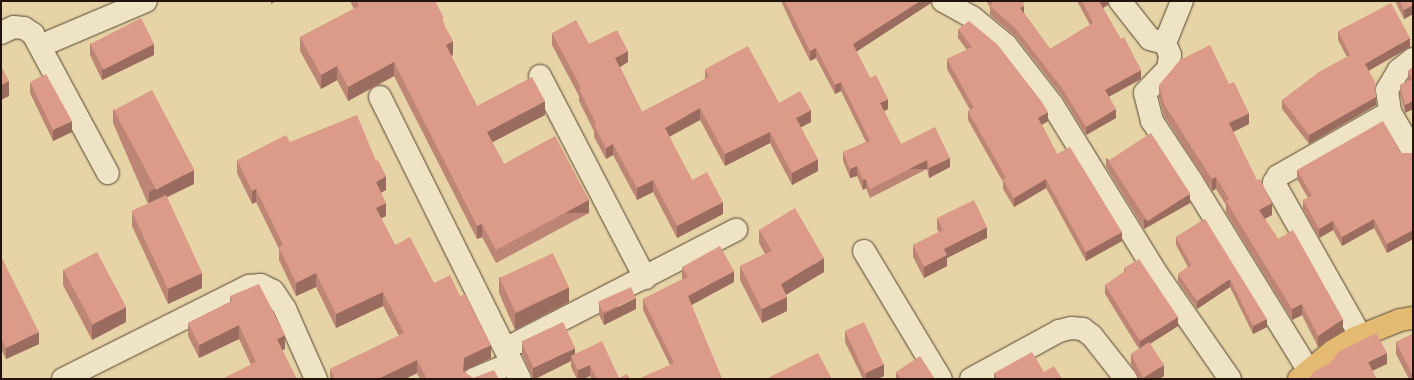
<!DOCTYPE html>
<style>
body{margin:0}
#map{position:relative;width:1414px;height:380px;overflow:hidden;background:#e7d4a6;font-family:"IM FELL French Canon",serif}
div>[style]{position:absolute}
[style*='--x']{left:calc(var(--x)*1px);top:calc(var(--y)*1px);width:calc(var(--w)*1px);rotate:calc(var(--a)*1deg)}
.roads{filter:drop-shadow(0 0 1px #534432) drop-shadow(0 0 1px #534432)}
.minor>*{height:22px;margin:-11px;padding:0 11px;transform-origin:11px;border-radius:11px;background:#efe3c5}
.major>*{height:22px;margin:-11px;padding:0 11px;transform-origin:11px;border-radius:11px;background:#e4ba73}
.wall>*{inset:0;background:#bc8575}
.shaded-wall>*{inset:0;background:#996c5f;transform-origin:0 0}
.building>*{inset:0;background:#db9b88;transform-origin:0 0}
span{translate:-50% -50%;white-space:nowrap;text-align:center;line-height:1.15;-webkit-text-stroke:3px #efe3c5;paint-order:stroke}
.frame{position:absolute;inset:0;border:2px solid #22140c;pointer-events:none}
</style>
<div id="map">
<div class="roads">
<div class="minor">
<i style="--x:943;--y:1;--w:33;--a:29"></i>
<i style="--x:972;--y:17;--w:44;--a:39.5"></i>
<i style="--x:1006;--y:45;--w:75;--a:52.1"></i>
<i style="--x:1052;--y:104;--w:196;--a:58.3"></i>
<i style="--x:1155;--y:271;--w:131;--a:55.2"></i>
<i style="--x:1120;--y:1;--w:48;--a:51.7"></i>
<i style="--x:1150;--y:39;--w:16;--a:15"></i>
<i style="--x:1182;--y:1;--w:45;--a:112"></i>
<i style="--x:1165;--y:43;--w:13;--a:67"></i>
<i style="--x:1170;--y:55;--w:14;--a:98"></i>
<i style="--x:1168;--y:69;--w:33;--a:134"></i>
<i style="--x:1145;--y:93;--w:29;--a:76"></i>
<i style="--x:1152;--y:121;--w:71;--a:56.5"></i>
<i style="--x:1191;--y:180;--w:225;--a:58.3"></i>
<i style="--x:1;--y:33;--w:14;--a:-25"></i>
<i style="--x:14;--y:27;--w:10;--a:6"></i>
<i style="--x:24;--y:28;--w:11;--a:34"></i>
<i style="--x:33;--y:34;--w:158;--a:61.7"></i>
<i style="--x:40;--y:46;--w:115;--a:-23"></i>
<i style="--x:1413;--y:59;--w:18;--a:142"></i>
<i style="--x:1399;--y:70;--w:23;--a:121"></i>
<i style="--x:1387;--y:90;--w:22;--a:82"></i>
<i style="--x:1390;--y:112;--w:45;--a:59.5"></i>
<i style="--x:540;--y:76;--w:228;--a:62.5"></i>
<i style="--x:380;--y:97;--w:315;--a:63.6"></i>
<i style="--x:864;--y:251;--w:149;--a:59"></i>
<i style="--x:1360;--y:335;--w:175;--a:-119.5"></i>
<i style="--x:1274;--y:183;--w:8;--a:-60"></i>
<i style="--x:1278;--y:176;--w:129;--a:-29.7"></i>
<i style="--x:507;--y:348;--w:258;--a:-27.3"></i>
<i style="--x:63;--y:379;--w:208;--a:-26.6"></i>
<i style="--x:249;--y:286;--w:12;--a:-5"></i>
<i style="--x:261;--y:285;--w:13;--a:27"></i>
<i style="--x:273;--y:291;--w:22;--a:56"></i>
<i style="--x:285;--y:309;--w:77;--a:66.1"></i>
<i style="--x:474;--y:379;--w:41;--a:-22.8"></i>
<i style="--x:971;--y:379;--w:100;--a:-28.6"></i>
<i style="--x:1059;--y:331;--w:12;--a:-14"></i>
<i style="--x:1071;--y:328;--w:12;--a:5"></i>
<i style="--x:1083;--y:329;--w:11;--a:38"></i>
<i style="--x:1092;--y:336;--w:55;--a:51.7"></i>
</div>
<div class="major">
<i style="--x:1299;--y:379;--w:44;--a:-39.5"></i>
<i style="--x:1333;--y:351;--w:26;--a:-31"></i>
<i style="--x:1355;--y:338;--w:48;--a:-21.8"></i>
<i style="--x:1400;--y:320;--w:13;--a:-9"></i>
</div>
</div>
<div class="wall">
<i style="clip-path:polygon(350px 1px,435px 1px,444px 24px,453px 55px,451px 56px,477px 106px,545px 115px,492px 142px,504px 164px,589px 213px,496px 263px,482px 237px,477px 239px,394px 76px,348px 101px,337px 80px,321px 89px,300px 51px,300px 37px,354px 9px)"></i>
<i style="clip-path:polygon(781px 1px,931px 1px,931px 3px,856px 51px,870px 78px,888px 109px,884px 111px,901px 144px,950px 167px,929px 178px,927px 169px,870px 198px,866px 188px,863px 190px,857px 176px,850px 178px,843px 161px,843px 152px,866px 142px,841px 91px,835px 94px,816px 58px,810px 61px,793px 27px)"></i>
<i style="clip-path:polygon(986px 1px,1026px 1px,1023px 3px,1024px 13px,1050px 49px,1090px 25px,1077px 1px,1108px 1px,1108px 5px,1103px 8px,1141px 79px,1109px 96px,1116px 118px,1086px 135px,1062px 96px,1016px 37px,990px 15px,990px 7px)"></i>
<i style="clip-path:polygon(1395px 1px,1413px 1px,1413px 14px,1404px 19px)"></i>
<i style="clip-path:polygon(958px 29px,1048px 121px,1042px 125px,1057px 154px,1122px 241px,1086px 261px,1046px 188px,1014px 207px,1003px 189px,1003px 182px,968px 120px,968px 111px,970px 110px,947px 69px,947px 59px,967px 50px,958px 38px)"></i>
<i style="clip-path:polygon(1338px 31px,1410px 47px,1369px 70px,1376px 105px,1309px 144px,1282px 109px,1282px 100px,1347px 57px,1338px 40px)"></i>
<i style="clip-path:polygon(552px 33px,589px 44px,628px 62px,620px 67px,642px 112px,705px 79px,705px 69px,779px 103px,811px 122px,801px 127px,818px 171px,792px 185px,770px 143px,725px 166px,700px 120px,669px 137px,692px 180px,723px 214px,677px 238px,653px 192px,637px 200px,613px 155px,606px 159px,594px 137px,594px 131px,579px 101px,579px 96px,552px 45px)"></i>
<i style="clip-path:polygon(90px 43px,154px 55px,102px 80px,90px 55px)"></i>
<i style="clip-path:polygon(1413px 67px,1413px 109px,1405px 113px,1400px 94px,1400px 85px,1408px 81px,1408px 71px)"></i>
<i style="clip-path:polygon(30px 82px,72px 132px,53px 141px,30px 93px)"></i>
<i style="clip-path:polygon(1159px 85px,1249px 124px,1233px 132px,1272px 215px,1265px 219px,1278px 239px,1343px 331px,1318px 347px,1302px 315px,1292px 320px,1226px 213px,1226px 205px,1216px 189px,1212px 191px,1164px 116px,1159px 97px)"></i>
<i style="clip-path:polygon(113px 109px,194px 184px,167px 197px,202px 288px,168px 304px,132px 226px,132px 211px,148px 204px,113px 123px)"></i>
<i style="clip-path:polygon(290px 142px,386px 190px,381px 193px,386px 216px,381px 218px,395px 245px,434px 283px,491px 358px,464px 371px,464px 372px,473px 378px,499px 379px,420px 379px,417px 373px,405px 379px,330px 379px,330px 369px,399px 336px,383px 306px,336px 328px,316px 287px,296px 296px,279px 260px,279px 249px,256px 202px,252px 204px,237px 173px,237px 160px)"></i>
<i style="clip-path:polygon(1401px 153px,1413px 153px,1413px 239px,1387px 253px,1374px 228px,1342px 246px,1333px 230px,1319px 238px,1303px 209px,1303px 200px,1308px 198px,1297px 179px,1297px 170px)"></i>
<i style="clip-path:polygon(1106px 158px,1190px 203px,1144px 229px,1106px 167px)"></i>
<i style="clip-path:polygon(937px 218px,987px 238px,947px 258px,947px 266px,924px 278px,913px 257px,913px 245px,939px 232px,937px 229px)"></i>
<i style="clip-path:polygon(1205px 219px,1267px 327px,1253px 334px,1230px 287px,1197px 309px,1178px 282px,1178px 274px,1188px 267px,1176px 245px,1176px 237px)"></i>
<i style="clip-path:polygon(759px 230px,824px 272px,786px 294px,787px 311px,762px 323px,740px 280px,740px 266px,765px 254px,759px 243px)"></i>
<i style="clip-path:polygon(1px 256px,39px 344px,6px 359px,1px 349px)"></i>
<i style="clip-path:polygon(682px 267px,734px 282px,691px 305px,722px 379px,670px 365px,643px 310px,643px 299px,683px 279px,682px 278px)"></i>
<i style="clip-path:polygon(1124px 268px,1178px 326px,1150px 344px,1164px 376px,1159px 379px,1138px 379px,1131px 365px,1131px 354px,1139px 349px,1105px 294px,1105px 285px,1124px 272px)"></i>
<i style="clip-path:polygon(63px 270px,126px 322px,92px 340px,63px 285px)"></i>
<i style="clip-path:polygon(499px 277px,569px 302px,515px 330px,499px 293px)"></i>
<i style="clip-path:polygon(230px 296px,285px 349px,251px 365px,239px 339px,199px 358px,188px 336px,188px 323px,230px 302px)"></i>
<i style="clip-path:polygon(599px 304px,636px 309px,604px 325px,599px 315px)"></i>
<i style="clip-path:polygon(845px 331px,884px 376px,877px 379px,863px 379px,845px 342px)"></i>
<i style="clip-path:polygon(1413px 334px,1413px 379px,1409px 379px,1396px 354px,1396px 342px)"></i>
<i style="clip-path:polygon(522px 343px,575px 354px,619px 378px,630px 379px,592px 379px,590px 376px,583px 379px,577px 379px,571px 367px,571px 361px,535px 379px,533px 379px,522px 354px)"></i>
<i style="clip-path:polygon(896px 372px,935px 379px,937px 379px,896px 379px)"></i>
<i style="clip-path:polygon(1044px 372px,1062px 379px,994px 379px,994px 373px)"></i>
</div>
<div class="shaded-wall">
<i style="clip-path:polygon(271px 1px,276px 1px,271px 4px)"></i>
<i style="clip-path:polygon(920px 1px,931px 1px,931px 3px,853px 54px,853px 44px)"></i>
<i style="clip-path:polygon(1099px 1px,1108px 1px,1108px 5px,1099px 10px)"></i>
<i style="clip-path:polygon(1413px 5px,1413px 14px,1404px 19px,1404px 10px)"></i>
<i style="clip-path:polygon(1024px 6px,1024px 15px,1020px 8px)"></i>
<i style="clip-path:polygon(1410px 38px,1410px 47px,1365px 73px,1365px 64px)"></i>
<i style="clip-path:polygon(453px 41px,453px 55px,446px 59px,446px 45px)"></i>
<i style="clip-path:polygon(154px 44px,154px 55px,102px 80px,102px 69px)"></i>
<i style="clip-path:polygon(816px 48px,816px 58px,810px 61px,810px 51px)"></i>
<i style="clip-path:polygon(628px 51px,628px 62px,615px 70px,615px 58px)"></i>
<i style="clip-path:polygon(394px 62px,394px 76px,348px 101px,348px 87px)"></i>
<i style="clip-path:polygon(337px 66px,337px 80px,321px 89px,321px 75px)"></i>
<i style="clip-path:polygon(1141px 70px,1141px 79px,1105px 99px,1105px 90px)"></i>
<i style="clip-path:polygon(9px 81px,9px 96px,1px 100px,1px 85px)"></i>
<i style="clip-path:polygon(841px 82px,841px 91px,835px 94px,835px 85px)"></i>
<i style="clip-path:polygon(1376px 97px,1376px 105px,1309px 144px,1309px 135px)"></i>
<i style="clip-path:polygon(888px 99px,888px 109px,880px 113px,880px 103px)"></i>
<i style="clip-path:polygon(545px 101px,545px 115px,487px 145px,487px 132px)"></i>
<i style="clip-path:polygon(1413px 101px,1413px 109px,1405px 113px,1405px 105px)"></i>
<i style="clip-path:polygon(700px 108px,700px 120px,665px 139px,665px 128px)"></i>
<i style="clip-path:polygon(1116px 109px,1116px 118px,1086px 135px,1086px 127px)"></i>
<i style="clip-path:polygon(811px 110px,811px 122px,796px 130px,796px 118px)"></i>
<i style="clip-path:polygon(1048px 112px,1048px 121px,1038px 127px,1038px 118px)"></i>
<i style="clip-path:polygon(1249px 113px,1249px 124px,1229px 134px,1229px 123px)"></i>
<i style="clip-path:polygon(72px 121px,72px 132px,53px 141px,53px 130px)"></i>
<i style="clip-path:polygon(770px 132px,770px 143px,725px 166px,725px 154px)"></i>
<i style="clip-path:polygon(613px 144px,613px 155px,606px 159px,606px 148px)"></i>
<i style="clip-path:polygon(950px 158px,950px 167px,929px 178px,929px 168px)"></i>
<i style="clip-path:polygon(818px 159px,818px 171px,792px 185px,792px 173px)"></i>
<i style="left:927px;top:160px;width:9px;height:64px;rotate:90deg"></i>
<i style="clip-path:polygon(857px 166px,857px 176px,850px 178px,850px 169px)"></i>
<i style="clip-path:polygon(194px 170px,194px 184px,149px 206px,149px 192px)"></i>
<i style="clip-path:polygon(386px 176px,386px 190px,376px 195px,376px 182px)"></i>
<i style="clip-path:polygon(1216px 177px,1216px 189px,1212px 191px,1212px 179px)"></i>
<i style="clip-path:polygon(866px 179px,866px 188px,863px 190px,863px 180px)"></i>
<i style="clip-path:polygon(1046px 179px,1046px 188px,1014px 207px,1014px 198px)"></i>
<i style="clip-path:polygon(653px 180px,653px 192px,637px 200px,637px 188px)"></i>
<i style="clip-path:polygon(256px 189px,256px 202px,252px 204px,252px 191px)"></i>
<i style="clip-path:polygon(1190px 194px,1190px 203px,1144px 229px,1144px 220px)"></i>
<i style="left:589px;top:200px;width:13px;height:106px;rotate:90deg"></i>
<i style="clip-path:polygon(723px 202px,723px 214px,677px 238px,677px 226px)"></i>
<i style="clip-path:polygon(386px 203px,386px 216px,376px 221px,376px 208px)"></i>
<i style="clip-path:polygon(1272px 203px,1272px 215px,1259px 221px,1259px 210px)"></i>
<i style="clip-path:polygon(1374px 219px,1374px 228px,1342px 246px,1342px 237px)"></i>
<i style="clip-path:polygon(1333px 221px,1333px 230px,1319px 238px,1319px 229px)"></i>
<i style="clip-path:polygon(482px 224px,482px 237px,477px 239px,477px 226px)"></i>
<i style="clip-path:polygon(987px 227px,987px 238px,947px 258px,947px 266px,924px 278px,924px 267px,944px 249px)"></i>
<i style="clip-path:polygon(1413px 230px,1413px 239px,1387px 253px,1387px 244px)"></i>
<i style="clip-path:polygon(1122px 232px,1122px 241px,1086px 261px,1086px 252px)"></i>
<i style="clip-path:polygon(824px 258px,824px 272px,781px 298px,781px 284px)"></i>
<i style="clip-path:polygon(734px 271px,734px 282px,688px 307px,688px 296px)"></i>
<i style="clip-path:polygon(202px 273px,202px 288px,168px 304px,168px 288px)"></i>
<i style="clip-path:polygon(316px 273px,316px 287px,296px 296px,296px 283px)"></i>
<i style="clip-path:polygon(1230px 279px,1230px 287px,1197px 309px,1197px 301px)"></i>
<i style="clip-path:polygon(569px 287px,569px 302px,515px 330px,515px 314px)"></i>
<i style="clip-path:polygon(383px 292px,383px 306px,336px 328px,336px 314px)"></i>
<i style="clip-path:polygon(787px 297px,787px 311px,762px 323px,762px 309px)"></i>
<i style="clip-path:polygon(636px 298px,636px 309px,604px 325px,604px 314px)"></i>
<i style="clip-path:polygon(1302px 304px,1302px 315px,1292px 320px,1292px 309px)"></i>
<i style="clip-path:polygon(126px 307px,126px 322px,92px 340px,92px 325px)"></i>
<i style="clip-path:polygon(1178px 317px,1178px 326px,1140px 350px,1140px 341px)"></i>
<i style="clip-path:polygon(1267px 319px,1267px 327px,1253px 334px,1253px 326px)"></i>
<i style="clip-path:polygon(1343px 319px,1343px 331px,1318px 347px,1318px 336px)"></i>
<i style="clip-path:polygon(239px 325px,239px 339px,199px 358px,199px 345px)"></i>
<i style="clip-path:polygon(39px 332px,39px 344px,6px 359px,6px 348px)"></i>
<i style="clip-path:polygon(285px 335px,285px 349px,277px 353px,277px 339px)"></i>
<i style="clip-path:polygon(491px 345px,491px 358px,464px 371px,463px 379px,463px 371px,464px 358px)"></i>
<i style="clip-path:polygon(575px 348px,575px 359px,571px 356px,571px 361px,535px 379px,533px 379px,533px 368px)"></i>
<i style="clip-path:polygon(1387px 353px,1387px 364px,1368px 373px,1368px 362px)"></i>
<i style="clip-path:polygon(417px 360px,417px 373px,405px 379px,378px 379px)"></i>
<i style="clip-path:polygon(884px 364px,884px 376px,877px 379px,866px 379px,866px 373px)"></i>
<i style="clip-path:polygon(590px 365px,590px 376px,583px 379px,578px 379px,578px 370px)"></i>
<i style="clip-path:polygon(1164px 365px,1164px 376px,1159px 379px,1143px 379px,1143px 378px)"></i>
</div>
<div class="building">
<i style="clip-path:polygon(357px 1px,435px 1px,444px 18px,441px 19px,453px 41px,446px 45px,477px 106px,532px 77px,545px 101px,487px 132px,504px 164px,555px 136px,589px 200px,496px 250px,482px 224px,477px 226px,394px 62px,348px 87px,337px 66px,321px 75px,300px 37px,359px 6px)"></i>
<i style="clip-path:polygon(785px 1px,920px 1px,853px 44px,870px 78px,876px 75px,888px 99px,880px 103px,901px 144px,935px 127px,950px 158px,929px 168px,927px 160px,870px 189px,866px 179px,863px 180px,857px 166px,850px 169px,843px 152px,870px 141px,841px 82px,835px 85px,816px 48px,810px 51px)"></i>
<i style="clip-path:polygon(991px 1px,1022px 1px,1024px 6px,1020px 8px,1050px 49px,1093px 23px,1082px 1px,1099px 1px,1121px 39px,1124px 37px,1141px 70px,1105px 90px,1116px 109px,1086px 127px,1062px 88px,1016px 29px,990px 6px,993px 4px)"></i>
<i style="clip-path:polygon(1400px 1px,1413px 1px,1413px 5px,1404px 10px)"></i>
<i style="clip-path:polygon(1391px 3px,1410px 38px,1365px 64px,1375px 82px,1376px 97px,1309px 135px,1282px 100px,1319px 72px,1350px 55px,1338px 31px)"></i>
<i style="left:141px;top:18px;width:29px;height:57px;rotate:63deg"></i>
<i style="clip-path:polygon(576px 20px,589px 44px,617px 30px,628px 51px,615px 58px,642px 112px,709px 77px,705px 69px,748px 46px,779px 103px,800px 91px,811px 110px,796px 118px,818px 159px,792px 173px,770px 132px,725px 154px,700px 108px,665px 128px,692px 180px,707px 172px,723px 202px,677px 226px,653px 180px,637px 188px,613px 144px,606px 148px,594px 125px,596px 124px,579px 89px,581px 88px,552px 33px)"></i>
<i style="clip-path:polygon(969px 21px,997px 44px,1042px 102px,1048px 112px,1038px 118px,1057px 154px,1070px 147px,1122px 232px,1086px 252px,1046px 179px,1014px 198px,1003px 180px,1006px 178px,968px 111px,974px 108px,947px 59px,972px 47px,958px 29px)"></i>
<i style="clip-path:polygon(1210px 45px,1229px 84px,1234px 82px,1249px 113px,1229px 123px,1257px 180px,1260px 179px,1272px 203px,1259px 210px,1278px 239px,1293px 230px,1343px 319px,1318px 336px,1302px 304px,1292px 309px,1226px 201px,1229px 199px,1216px 177px,1212px 179px,1164px 104px,1159px 85px,1180px 60px)"></i>
<i style="clip-path:polygon(1px 66px,9px 81px,1px 85px)"></i>
<i style="clip-path:polygon(1413px 67px,1413px 101px,1405px 105px,1400px 85px,1412px 79px,1408px 71px)"></i>
<i style="clip-path:polygon(46px 74px,72px 121px,53px 130px,30px 82px)"></i>
<i style="left:152px;top:90px;width:90px;height:43px;rotate:62deg"></i>
<i style="clip-path:polygon(357px 115px,376px 161px,378px 160px,386px 176px,376px 182px,386px 203px,376px 208px,395px 245px,410px 237px,434px 283px,450px 275px,460px 296px,465px 294px,491px 345px,464px 358px,463px 371px,473px 378px,494px 370px,499px 379px,427px 379px,417px 360px,378px 379px,335px 379px,330px 369px,404px 333px,383px 292px,336px 314px,316px 273px,296px 283px,279px 247px,283px 245px,256px 189px,252px 191px,237px 160px,286px 135px,290px 142px)"></i>
<i style="clip-path:polygon(1383px 121px,1401px 153px,1413px 153px,1413px 230px,1387px 244px,1374px 219px,1342px 237px,1333px 221px,1319px 229px,1303px 200px,1312px 196px,1297px 170px)"></i>
<i style="left:1151px;top:133px;width:72px;height:51px;rotate:57deg"></i>
<i style="left:166px;top:195px;width:86px;height:38px;rotate:65deg"></i>
<i style="clip-path:polygon(974px 200px,987px 227px,944px 249px,947px 255px,924px 267px,913px 245px,943px 230px,937px 218px)"></i>
<i style="clip-path:polygon(795px 208px,824px 258px,781px 284px,787px 297px,762px 309px,740px 266px,772px 251px,759px 230px)"></i>
<i style="clip-path:polygon(1205px 219px,1267px 319px,1253px 326px,1230px 279px,1197px 301px,1178px 274px,1191px 265px,1176px 237px)"></i>
<i style="clip-path:polygon(720px 246px,734px 271px,688px 296px,722px 379px,638px 379px,674px 363px,643px 299px,688px 277px,682px 267px)"></i>
<i style="left:97px;top:252px;width:62px;height:38px;rotate:62deg"></i>
<i style="left:553px;top:253px;width:38px;height:59px;rotate:65deg"></i>
<i style="clip-path:polygon(1px 256px,39px 332px,6px 348px,1px 338px)"></i>
<i style="clip-path:polygon(1139px 259px,1178px 317px,1140px 341px,1105px 285px,1126px 271px,1124px 268px)"></i>
<i style="clip-path:polygon(259px 284px,285px 335px,277px 339px,297px 379px,222px 379px,256px 362px,239px 325px,199px 345px,188px 323px,232px 301px,230px 296px)"></i>
<i style="left:631px;top:287px;width:12px;height:36px;rotate:66deg"></i>
<i style="left:563px;top:322px;width:29px;height:46px;rotate:65deg"></i>
<i style="left:864px;top:322px;width:47px;height:21px;rotate:65deg"></i>
<i style="clip-path:polygon(1376px 333px,1387px 353px,1368px 362px,1377px 379px,1307px 379px,1309px 378px,1315px 371px,1329px 364px,1340px 351px)"></i>
<i style="clip-path:polygon(1413px 334px,1413px 376px,1396px 342px)"></i>
<i style="clip-path:polygon(602px 341px,619px 378px,627px 374px,630px 379px,597px 379px,590px 365px,578px 370px,571px 356px)"></i>
<i style="clip-path:polygon(1149px 342px,1164px 365px,1143px 378px,1131px 354px)"></i>
<i style="clip-path:polygon(1032px 352px,1044px 372px,1054px 366px,1062px 379px,998px 379px,994px 373px)"></i>
<i style="clip-path:polygon(818px 353px,832px 379px,766px 379px)"></i>
<i style="clip-path:polygon(920px 356px,935px 379px,937px 379px,901px 379px,896px 372px)"></i>
</div>
<div class="frame"></div>
</div>
